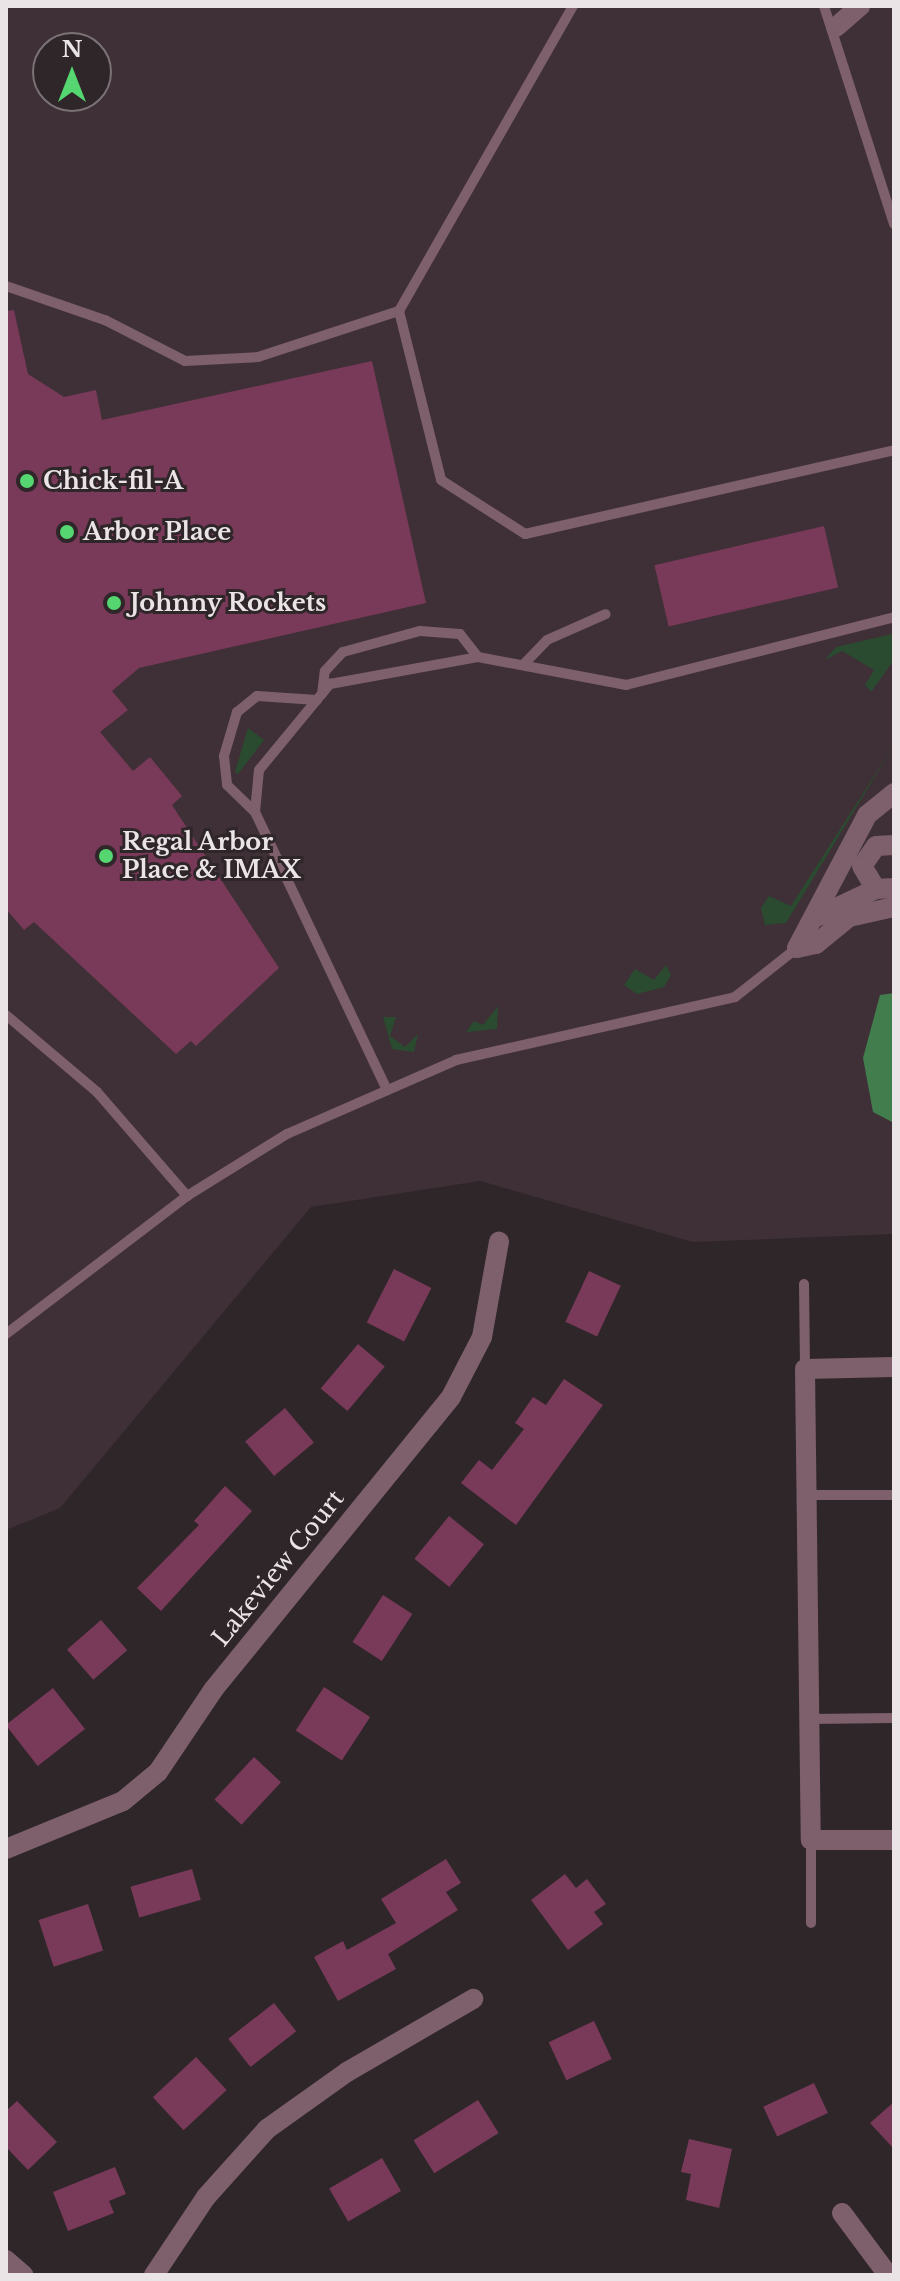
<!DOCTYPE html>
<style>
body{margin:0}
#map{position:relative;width:900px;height:2281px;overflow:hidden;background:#2f262a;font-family:"Libre Baskerville",serif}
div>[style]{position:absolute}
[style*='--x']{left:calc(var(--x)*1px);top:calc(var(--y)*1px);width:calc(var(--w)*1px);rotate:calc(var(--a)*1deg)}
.built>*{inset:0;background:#3e3036}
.green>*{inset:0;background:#2a4b2f}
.water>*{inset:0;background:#427d4d}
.building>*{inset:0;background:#793958;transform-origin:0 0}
.service>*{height:10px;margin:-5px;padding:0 5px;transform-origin:5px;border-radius:5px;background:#7e5f6c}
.minor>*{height:20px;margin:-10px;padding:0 10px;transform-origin:10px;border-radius:10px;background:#7e5f6c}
.dots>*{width:22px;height:22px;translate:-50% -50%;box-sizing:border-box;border:4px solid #2f262a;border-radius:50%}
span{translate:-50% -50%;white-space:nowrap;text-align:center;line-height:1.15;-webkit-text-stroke:6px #2f262a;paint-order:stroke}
.poi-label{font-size:24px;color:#eae4e7;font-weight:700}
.left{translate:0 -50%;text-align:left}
.street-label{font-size:24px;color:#eae4e7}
.frame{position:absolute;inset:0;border:8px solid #eae4e7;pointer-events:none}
.north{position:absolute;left:32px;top:32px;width:80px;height:80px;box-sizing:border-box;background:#2f262a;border:2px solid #7a7276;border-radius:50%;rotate:0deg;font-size:22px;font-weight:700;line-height:32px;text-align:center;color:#eae4e7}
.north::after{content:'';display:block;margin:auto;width:28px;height:36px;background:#55d671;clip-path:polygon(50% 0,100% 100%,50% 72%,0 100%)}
</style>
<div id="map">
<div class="built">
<i style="clip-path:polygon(evenodd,6px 6px,894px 6px,894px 1234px,693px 1242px,480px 1181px,311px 1207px,60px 1508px,6px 1530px,6px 6px,48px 48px,96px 48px,96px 96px,48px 96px,48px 48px)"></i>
</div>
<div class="green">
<i style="clip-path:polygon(892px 634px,894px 660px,871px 692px,865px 685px,874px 670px,842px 651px,825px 660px,836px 647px)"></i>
<i style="clip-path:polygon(248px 728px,264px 740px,238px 774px,235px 772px)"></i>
<i style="clip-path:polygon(894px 745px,786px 923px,765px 925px,761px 908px,769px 896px,791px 906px)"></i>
<i style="clip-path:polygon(666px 965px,671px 975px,664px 987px,637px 994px,624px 985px,635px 969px,654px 980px)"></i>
<i style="clip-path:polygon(498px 1006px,497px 1029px,466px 1032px,474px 1021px,483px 1025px)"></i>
<i style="clip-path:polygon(383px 1017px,396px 1017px,390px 1036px,405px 1047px,418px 1034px,414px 1052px,392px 1049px)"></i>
</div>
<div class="water">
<i style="clip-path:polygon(894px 993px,894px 1123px,873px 1112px,863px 1058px,880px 995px)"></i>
</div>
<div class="building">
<i style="clip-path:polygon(14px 310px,28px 374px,64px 397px,96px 390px,102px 420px,372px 361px,426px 603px,139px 668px,112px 691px,128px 710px,100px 732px,133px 771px,150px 757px,182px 796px,172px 805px,279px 968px,196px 1046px,191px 1041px,176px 1054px,34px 922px,24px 930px,6px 909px,6px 311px)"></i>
<i style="left:824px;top:526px;width:63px;height:174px;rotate:77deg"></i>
<i style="left:394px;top:1269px;width:42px;height:60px;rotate:27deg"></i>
<i style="left:589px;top:1271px;width:35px;height:56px;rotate:25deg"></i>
<i style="left:358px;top:1344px;width:35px;height:58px;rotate:40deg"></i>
<i style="clip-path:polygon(564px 1379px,603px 1405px,516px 1525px,461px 1483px,479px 1460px,492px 1470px,524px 1429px,515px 1423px,533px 1397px,546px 1405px)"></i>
<i style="left:285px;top:1408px;width:45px;height:52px;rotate:50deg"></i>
<i style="clip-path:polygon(225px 1486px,252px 1511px,161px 1611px,137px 1588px,199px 1525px,194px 1521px)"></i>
<i style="left:449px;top:1516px;width:45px;height:55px;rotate:39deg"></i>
<i style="left:383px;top:1595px;width:35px;height:56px;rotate:33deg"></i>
<i style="left:101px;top:1620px;width:40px;height:45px;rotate:49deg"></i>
<i style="left:324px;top:1687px;width:55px;height:52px;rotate:33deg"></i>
<i style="left:53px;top:1688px;width:52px;height:60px;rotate:52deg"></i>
<i style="left:254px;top:1757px;width:37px;height:58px;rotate:43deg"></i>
<i style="clip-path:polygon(446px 1859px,461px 1883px,446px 1892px,458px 1910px,388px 1954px,396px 1969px,338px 2001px,314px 1957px,343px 1941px,347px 1950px,396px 1923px,381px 1899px)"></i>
<i style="left:192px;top:1869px;width:32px;height:64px;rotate:74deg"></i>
<i style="clip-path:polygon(565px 1874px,576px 1888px,587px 1879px,606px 1904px,594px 1912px,603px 1924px,568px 1950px,531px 1900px)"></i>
<i style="left:88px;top:1904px;width:49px;height:52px;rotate:72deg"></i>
<i style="left:274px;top:2003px;width:36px;height:58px;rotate:52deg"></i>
<i style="left:594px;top:2021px;width:42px;height:50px;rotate:65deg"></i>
<i style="left:196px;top:2057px;width:45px;height:59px;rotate:47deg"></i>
<i style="left:814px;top:2083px;width:33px;height:56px;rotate:65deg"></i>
<i style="left:478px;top:2100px;width:39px;height:76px;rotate:58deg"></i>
<i style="clip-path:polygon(17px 2101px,57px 2142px,28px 2170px,6px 2147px,6px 2111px)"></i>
<i style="clip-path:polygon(894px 2102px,894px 2149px,870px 2123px)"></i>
<i style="clip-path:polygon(689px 2139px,732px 2149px,719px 2208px,686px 2200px,691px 2174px,681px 2172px)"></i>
<i style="left:382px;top:2158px;width:38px;height:61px;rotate:60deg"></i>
<i style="clip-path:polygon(115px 2167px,126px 2194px,109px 2201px,114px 2213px,68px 2231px,53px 2192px)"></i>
</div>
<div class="service">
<i style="--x:824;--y:6;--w:229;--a:72.2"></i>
<i style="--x:6;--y:286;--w:105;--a:19"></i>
<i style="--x:105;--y:320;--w:90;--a:27.1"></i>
<i style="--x:185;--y:361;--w:73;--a:-3.1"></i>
<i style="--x:258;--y:357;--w:148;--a:-18.1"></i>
<i style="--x:399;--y:311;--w:174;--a:76"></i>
<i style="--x:441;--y:480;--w:100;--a:32.7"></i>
<i style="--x:525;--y:534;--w:378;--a:-12.8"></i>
<i style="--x:399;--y:311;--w:351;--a:-60.3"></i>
<i style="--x:524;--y:664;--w:33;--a:-46"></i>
<i style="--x:547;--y:640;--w:64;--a:-23.8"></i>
<i style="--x:322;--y:694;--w:23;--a:-83"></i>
<i style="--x:325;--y:671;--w:26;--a:-47"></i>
<i style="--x:343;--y:652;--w:80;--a:-15.3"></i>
<i style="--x:420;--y:631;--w:40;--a:4.3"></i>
<i style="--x:460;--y:634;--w:29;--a:52"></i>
<i style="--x:317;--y:700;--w:60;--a:-176.2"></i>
<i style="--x:257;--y:696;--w:26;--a:141"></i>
<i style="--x:237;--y:712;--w:46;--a:106.5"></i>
<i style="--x:224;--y:756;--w:29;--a:84"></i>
<i style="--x:227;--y:785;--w:39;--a:44"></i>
<i style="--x:255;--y:812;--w:308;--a:64.6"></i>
<i style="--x:255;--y:812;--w:42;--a:-84.6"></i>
<i style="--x:259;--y:770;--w:112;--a:-50.5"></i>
<i style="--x:330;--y:684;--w:150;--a:-10.3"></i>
<i style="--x:478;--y:657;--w:151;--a:10.7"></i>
<i style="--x:626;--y:685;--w:276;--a:-14.2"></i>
<i style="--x:6;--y:1015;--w:119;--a:40.2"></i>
<i style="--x:97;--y:1092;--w:138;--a:49.1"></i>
<i style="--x:804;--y:1284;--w:85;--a:89.3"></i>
<i style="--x:6;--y:1334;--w:228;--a:-37.3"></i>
<i style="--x:187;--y:1196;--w:118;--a:-31.8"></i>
<i style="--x:287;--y:1134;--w:184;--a:-23.6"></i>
<i style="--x:456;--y:1060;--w:286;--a:-12.7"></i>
<i style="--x:735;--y:997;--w:79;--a:-38.3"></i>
<i style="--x:807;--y:1495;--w:87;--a:0"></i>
<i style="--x:810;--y:1719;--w:84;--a:-0.7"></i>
<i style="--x:811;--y:1840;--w:83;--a:90"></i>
</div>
<div class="minor">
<i style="--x:836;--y:27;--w:32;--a:-41"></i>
<i style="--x:894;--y:845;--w:18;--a:177"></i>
<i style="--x:876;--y:846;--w:24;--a:125"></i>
<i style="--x:862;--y:866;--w:27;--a:59"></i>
<i style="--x:876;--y:889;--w:18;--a:-3"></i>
<i style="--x:819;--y:916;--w:63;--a:-25.3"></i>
<i style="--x:797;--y:948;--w:150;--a:-62.2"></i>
<i style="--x:867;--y:815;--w:35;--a:-39"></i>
<i style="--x:797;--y:948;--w:19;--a:-12"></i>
<i style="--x:816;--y:944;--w:43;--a:-39.3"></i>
<i style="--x:849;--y:917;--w:46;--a:-12.5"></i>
<i style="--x:894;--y:1367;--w:89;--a:178.7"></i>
<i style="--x:805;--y:1369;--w:471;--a:89.3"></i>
<i style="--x:811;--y:1840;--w:83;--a:0"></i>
<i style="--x:6;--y:1849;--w:126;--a:-22.3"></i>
<i style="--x:123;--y:1801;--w:45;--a:-39.6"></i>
<i style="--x:158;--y:1772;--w:99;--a:-56.1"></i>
<i style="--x:213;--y:1690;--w:377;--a:-50.9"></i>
<i style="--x:451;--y:1397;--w:68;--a:-62.7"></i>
<i style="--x:482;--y:1337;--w:97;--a:-79.9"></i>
<i style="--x:842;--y:2213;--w:77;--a:53.4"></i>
<i style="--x:6;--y:2260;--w:23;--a:41"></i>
<i style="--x:154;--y:2275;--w:94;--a:-56.3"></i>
<i style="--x:206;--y:2197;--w:91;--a:-48.1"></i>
<i style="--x:267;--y:2129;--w:98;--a:-35.5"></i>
<i style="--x:347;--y:2072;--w:146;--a:-30.1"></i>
</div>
<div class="dots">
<i style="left:27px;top:481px;background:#55d671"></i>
<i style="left:67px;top:532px;background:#55d671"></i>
<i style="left:114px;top:603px;background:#55d671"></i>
<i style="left:106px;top:856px;background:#55d671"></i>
</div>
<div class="poi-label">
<span class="left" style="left:43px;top:481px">Chick-fil-A</span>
<span class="left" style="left:83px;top:532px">Arbor Place</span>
<span class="left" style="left:130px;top:603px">Johnny Rockets</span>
<span class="left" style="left:122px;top:856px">Regal Arbor<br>Place &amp; IMAX</span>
</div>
<div class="street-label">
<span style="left:278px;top:1568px;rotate:-51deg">Lakeview Court</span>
</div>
<div class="frame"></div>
<div class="north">N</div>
</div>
